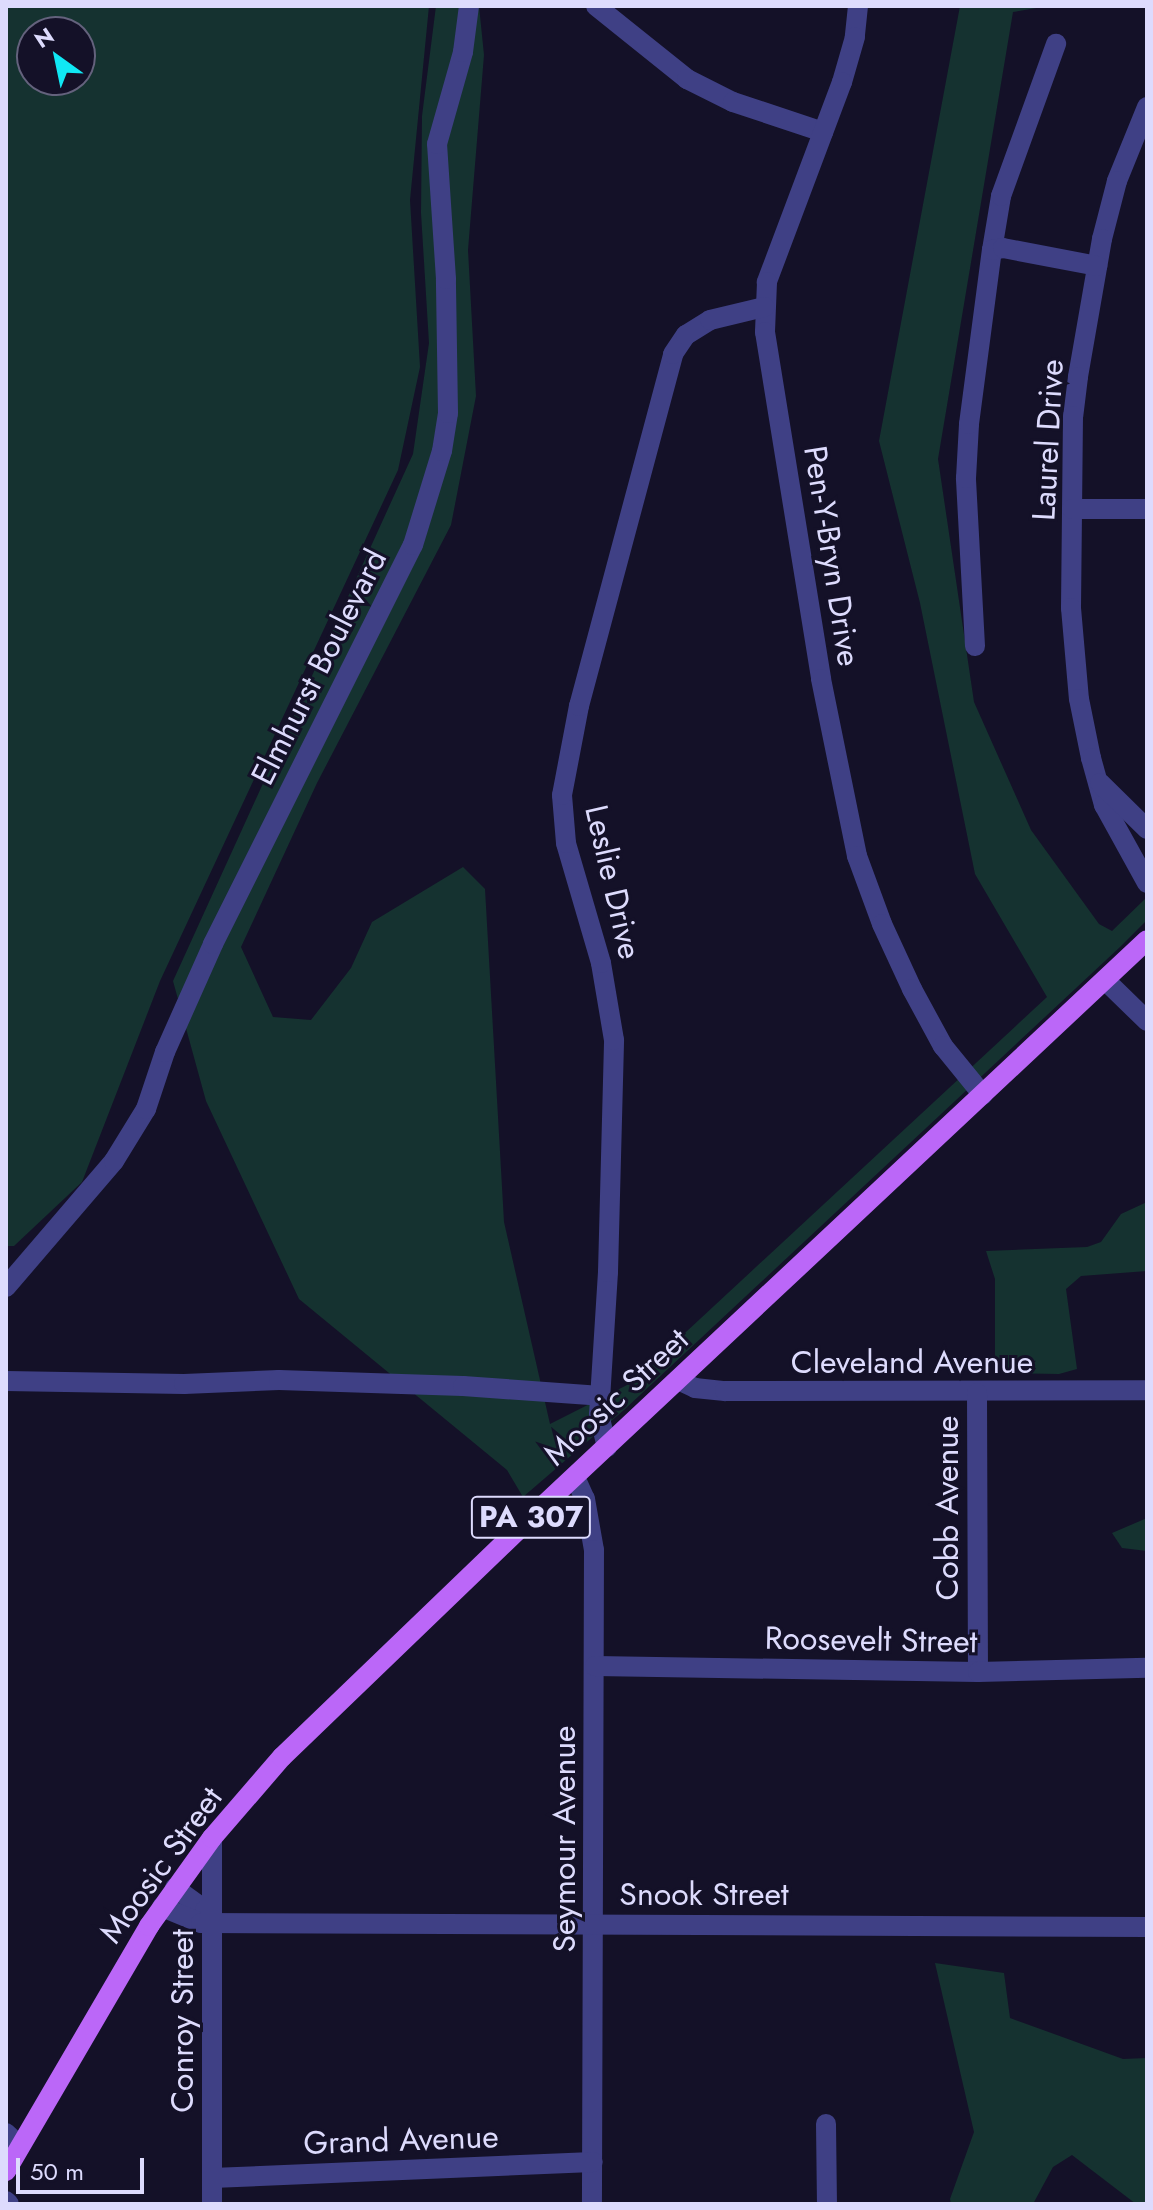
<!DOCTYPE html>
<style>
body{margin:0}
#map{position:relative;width:1153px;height:2210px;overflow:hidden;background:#141128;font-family:Jost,sans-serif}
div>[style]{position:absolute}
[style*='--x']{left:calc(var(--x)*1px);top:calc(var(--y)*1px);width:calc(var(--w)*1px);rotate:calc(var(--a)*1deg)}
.green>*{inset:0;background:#153230}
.minor>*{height:20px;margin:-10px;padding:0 10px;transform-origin:10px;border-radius:10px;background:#3f4085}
.major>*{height:20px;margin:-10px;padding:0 10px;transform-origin:10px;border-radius:10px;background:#bb67f8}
span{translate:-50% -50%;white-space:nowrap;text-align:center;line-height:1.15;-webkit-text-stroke:6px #141128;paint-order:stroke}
.shield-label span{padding:2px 6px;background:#141128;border:2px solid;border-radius:6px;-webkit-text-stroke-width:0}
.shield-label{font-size:30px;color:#dddbfd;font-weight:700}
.street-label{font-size:32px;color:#dddbfd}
.frame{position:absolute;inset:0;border:8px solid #dddbfd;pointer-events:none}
.north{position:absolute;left:16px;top:16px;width:80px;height:80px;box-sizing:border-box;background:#141128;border:2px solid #64627d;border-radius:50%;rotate:327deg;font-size:22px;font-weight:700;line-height:32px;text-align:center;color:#dddbfd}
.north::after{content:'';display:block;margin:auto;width:28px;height:36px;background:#10e8f4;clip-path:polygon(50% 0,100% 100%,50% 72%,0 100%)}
.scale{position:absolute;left:16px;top:2158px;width:128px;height:36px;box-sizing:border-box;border:4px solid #dddbfd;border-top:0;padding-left:10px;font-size:24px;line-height:28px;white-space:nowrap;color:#dddbfd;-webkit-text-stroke:6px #141128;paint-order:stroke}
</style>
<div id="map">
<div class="green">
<i style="clip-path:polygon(evenodd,6px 6px,429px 6px,410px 200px,420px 367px,398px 470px,160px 981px,82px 1182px,14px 1246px,6px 1246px,6px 6px,80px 32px,80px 80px,32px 80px,32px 32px,80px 32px)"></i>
<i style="clip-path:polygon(436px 6px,479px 6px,484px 55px,468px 250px,476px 396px,451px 525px,317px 783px,241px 947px,273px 1017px,311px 1020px,351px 968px,372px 922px,463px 867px,485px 889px,504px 1222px,550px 1424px,631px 1383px,1047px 997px,975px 874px,920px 603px,879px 441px,960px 6px,1048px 6px,1013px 12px,938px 459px,974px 702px,1031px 830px,1099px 924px,1112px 931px,1147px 897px,1147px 920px,1120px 947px,624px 1410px,523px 1497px,507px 1470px,299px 1299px,206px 1101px,173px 981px,413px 454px,429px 343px,421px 213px,422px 116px)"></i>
<i style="clip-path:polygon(1147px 1202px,1147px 1271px,1081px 1276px,1066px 1289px,1077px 1369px,1059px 1374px,1004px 1373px,995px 1365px,995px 1279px,986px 1251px,1087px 1247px,1101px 1242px,1121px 1214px)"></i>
<i style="clip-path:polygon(1147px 1518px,1147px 1551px,1122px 1548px,1112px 1533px)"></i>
<i style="clip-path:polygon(935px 1963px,1004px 1973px,1010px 2018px,1123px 2059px,1147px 2058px,1147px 2204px,1136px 2204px,1072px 2155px,1053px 2167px,1033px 2204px,951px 2204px,950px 2199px,974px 2132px)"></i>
</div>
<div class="minor">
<i style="--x:596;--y:6;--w:117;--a:38.7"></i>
<i style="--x:687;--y:79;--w:51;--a:26.6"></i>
<i style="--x:733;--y:102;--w:95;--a:18.4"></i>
<i style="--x:858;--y:6;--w:31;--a:96"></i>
<i style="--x:855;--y:37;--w:47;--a:106.1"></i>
<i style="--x:842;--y:82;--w:214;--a:110.6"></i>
<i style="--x:767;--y:282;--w:50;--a:92.3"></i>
<i style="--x:765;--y:332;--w:351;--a:80.8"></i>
<i style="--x:821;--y:679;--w:181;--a:78.5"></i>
<i style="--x:857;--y:856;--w:72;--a:69.8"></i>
<i style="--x:882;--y:924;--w:72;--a:65.2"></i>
<i style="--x:912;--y:989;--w:65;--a:61.5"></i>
<i style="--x:943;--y:1046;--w:63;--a:50.8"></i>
<i style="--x:1147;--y:107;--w:80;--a:112.1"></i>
<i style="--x:1117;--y:181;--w:60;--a:104.5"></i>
<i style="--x:1102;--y:239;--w:140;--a:99.9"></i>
<i style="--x:1078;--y:377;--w:39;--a:97"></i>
<i style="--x:1073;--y:416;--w:192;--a:90.6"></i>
<i style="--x:1071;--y:608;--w:91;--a:85"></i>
<i style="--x:1079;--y:699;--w:60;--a:78.5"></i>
<i style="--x:1091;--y:758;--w:49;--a:74.5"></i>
<i style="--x:1104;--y:805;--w:89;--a:61.1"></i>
<i style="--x:992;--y:250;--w:55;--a:-80.5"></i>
<i style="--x:1001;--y:196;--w:162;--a:-70.1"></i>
<i style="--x:1072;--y:509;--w:75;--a:0"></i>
<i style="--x:975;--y:646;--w:168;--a:-93.1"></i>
<i style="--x:966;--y:478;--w:54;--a:-86.8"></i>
<i style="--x:969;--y:424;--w:176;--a:-82.5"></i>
<i style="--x:992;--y:250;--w:11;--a:-10"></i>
<i style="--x:1003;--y:248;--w:96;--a:10.8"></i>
<i style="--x:1100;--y:783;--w:66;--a:44.4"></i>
<i style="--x:1105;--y:980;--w:59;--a:44.3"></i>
<i style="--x:6;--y:1287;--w:166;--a:-49.4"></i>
<i style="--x:114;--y:1161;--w:61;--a:-58.4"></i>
<i style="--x:146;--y:1109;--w:60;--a:-71.6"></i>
<i style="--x:165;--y:1052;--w:118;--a:-66"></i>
<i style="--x:213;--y:944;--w:446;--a:-63.4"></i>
<i style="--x:413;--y:545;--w:98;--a:-72.9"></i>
<i style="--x:442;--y:451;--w:38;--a:-81"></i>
<i style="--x:448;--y:413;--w:134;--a:-90.9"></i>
<i style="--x:446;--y:279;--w:135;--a:-93.8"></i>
<i style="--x:437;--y:144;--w:96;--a:-74.2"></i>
<i style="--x:463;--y:52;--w:46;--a:-82.6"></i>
<i style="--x:678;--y:1380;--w:19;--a:25"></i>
<i style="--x:695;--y:1388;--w:30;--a:6"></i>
<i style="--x:725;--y:1391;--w:422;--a:-0.1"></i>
<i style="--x:6;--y:1381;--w:178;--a:1"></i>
<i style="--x:184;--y:1384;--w:95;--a:-2.4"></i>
<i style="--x:279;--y:1380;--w:184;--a:1.9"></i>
<i style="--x:463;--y:1386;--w:138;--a:4.1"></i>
<i style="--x:977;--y:1393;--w:279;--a:89.8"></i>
<i style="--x:607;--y:1447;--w:33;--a:-104"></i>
<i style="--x:599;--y:1415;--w:143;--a:-86.4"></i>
<i style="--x:608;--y:1272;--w:232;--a:-88.5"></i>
<i style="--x:614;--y:1040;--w:78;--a:-99.6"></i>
<i style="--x:601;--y:963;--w:125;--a:-106.3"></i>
<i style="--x:566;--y:843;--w:48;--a:-94.8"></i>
<i style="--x:562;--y:795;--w:91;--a:-79.2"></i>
<i style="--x:579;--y:706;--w:364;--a:-75"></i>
<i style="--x:673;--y:354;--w:23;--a:-56"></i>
<i style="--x:686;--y:335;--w:28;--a:-32"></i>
<i style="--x:710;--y:320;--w:56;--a:-13.5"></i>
<i style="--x:575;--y:1477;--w:24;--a:66"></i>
<i style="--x:585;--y:1499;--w:52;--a:80"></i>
<i style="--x:594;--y:1550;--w:654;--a:90.18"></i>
<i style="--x:595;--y:1666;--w:383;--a:0.9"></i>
<i style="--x:978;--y:1672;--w:169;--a:-1.4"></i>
<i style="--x:175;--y:1888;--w:37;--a:36"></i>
<i style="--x:205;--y:1910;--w:15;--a:62"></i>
<i style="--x:162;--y:1907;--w:42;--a:22.3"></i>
<i style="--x:201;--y:1923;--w:946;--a:0.24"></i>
<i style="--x:826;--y:2124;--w:80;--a:89.3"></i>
<i style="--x:6;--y:2133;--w:19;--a:43"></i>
<i style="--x:212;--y:2178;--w:381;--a:-2.4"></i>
<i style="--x:6;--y:2201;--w:4;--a:45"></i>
<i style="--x:212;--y:2204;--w:366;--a:-90"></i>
</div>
<div class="major">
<i style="--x:6;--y:2171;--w:284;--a:-59.7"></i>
<i style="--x:149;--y:1926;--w:108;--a:-54.4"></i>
<i style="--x:212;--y:1838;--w:107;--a:-49.2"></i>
<i style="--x:282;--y:1757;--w:344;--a:-43.9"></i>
<i style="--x:530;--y:1518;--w:845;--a:-43.13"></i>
</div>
<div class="shield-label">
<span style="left:531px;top:1517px">PA 307</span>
</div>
<div class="street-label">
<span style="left:1048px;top:440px;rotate:-87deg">Laurel Drive</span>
<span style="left:832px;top:556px;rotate:81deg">Pen-Y-Bryn Drive</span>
<span style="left:319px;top:667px;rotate:-63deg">Elmhurst Boulevard</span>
<span style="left:613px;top:882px;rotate:77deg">Leslie Drive</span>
<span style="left:912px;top:1362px">Cleveland Avenue</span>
<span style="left:616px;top:1397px;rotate:-43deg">Moosic Street</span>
<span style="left:947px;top:1508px;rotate:-90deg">Cobb Avenue</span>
<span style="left:871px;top:1640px;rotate:1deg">Roosevelt Street</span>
<span style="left:564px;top:1839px;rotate:-90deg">Seymour Avenue</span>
<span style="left:161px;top:1865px;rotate:-54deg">Moosic Street</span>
<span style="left:704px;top:1894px">Snook Street</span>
<span style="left:182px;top:2021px;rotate:-90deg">Conroy Street</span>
<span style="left:401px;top:2140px;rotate:-2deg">Grand Avenue</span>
</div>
<div class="frame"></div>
<div class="north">N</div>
<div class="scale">50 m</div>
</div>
